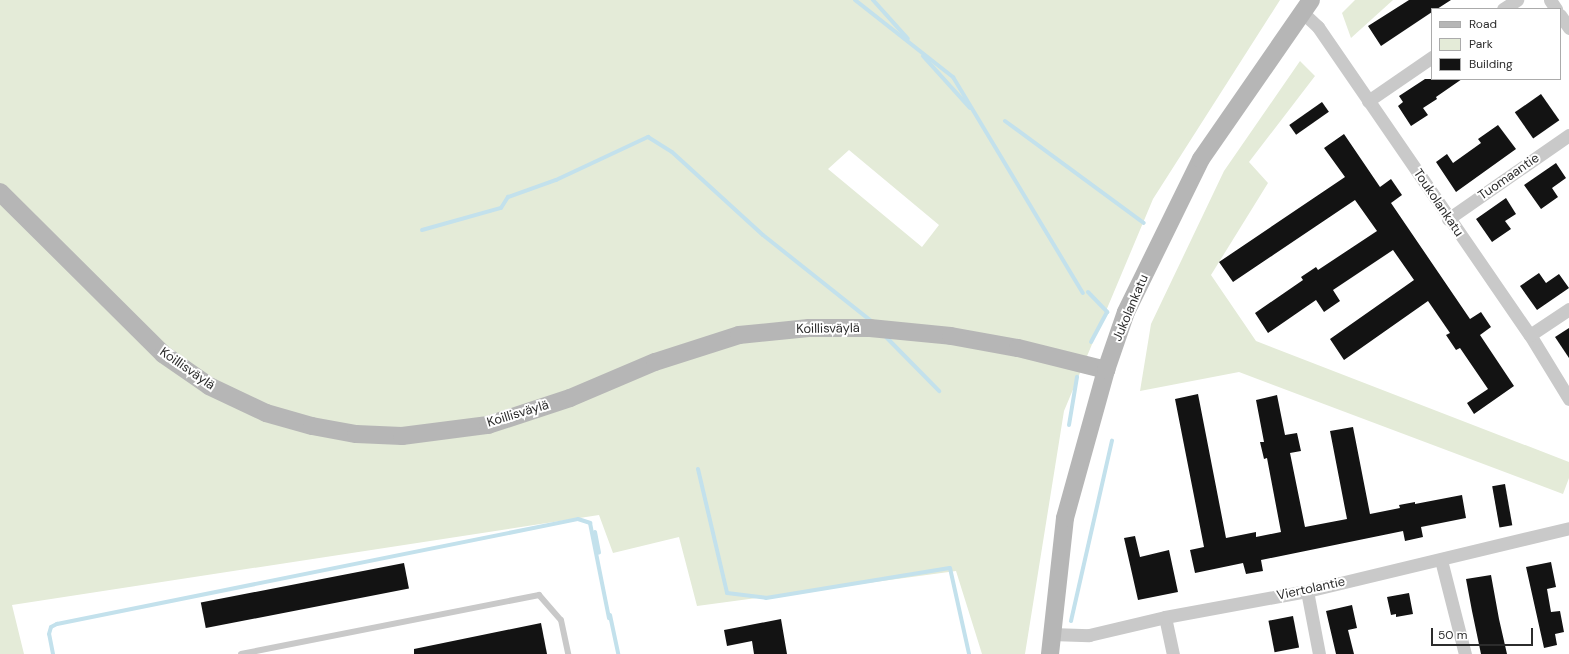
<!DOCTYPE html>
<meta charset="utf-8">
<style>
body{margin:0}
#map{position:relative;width:1569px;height:654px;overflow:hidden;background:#fff;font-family:"DM Sans",sans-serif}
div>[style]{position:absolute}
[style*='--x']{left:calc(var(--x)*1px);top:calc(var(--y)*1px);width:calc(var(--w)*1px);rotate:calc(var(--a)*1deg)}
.green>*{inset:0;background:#e4ebd8}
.stream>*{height:4px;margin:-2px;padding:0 2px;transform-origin:2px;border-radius:2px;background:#c3e1ec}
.building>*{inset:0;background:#131313;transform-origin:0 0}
.lane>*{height:6px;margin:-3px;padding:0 3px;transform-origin:3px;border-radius:3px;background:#c9c9c9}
.street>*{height:13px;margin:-6.5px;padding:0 6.5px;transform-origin:6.5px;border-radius:6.5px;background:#c9c9c9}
.secondary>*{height:18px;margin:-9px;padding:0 9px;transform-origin:9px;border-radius:9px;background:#b6b6b6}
span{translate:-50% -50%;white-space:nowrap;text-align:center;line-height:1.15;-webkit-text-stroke:4px #fff;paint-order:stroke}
.street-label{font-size:13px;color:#2c2c2c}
.legend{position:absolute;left:1431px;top:8px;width:130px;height:72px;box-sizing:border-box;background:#fff;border:1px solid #ababab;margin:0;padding:5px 7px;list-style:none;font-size:12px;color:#2c2c2c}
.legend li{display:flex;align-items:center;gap:8px;height:20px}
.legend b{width:20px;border:1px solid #ababab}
.scale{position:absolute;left:1431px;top:628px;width:102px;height:18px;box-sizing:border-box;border:2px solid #2c2c2c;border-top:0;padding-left:5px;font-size:12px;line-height:14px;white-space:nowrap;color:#2c2c2c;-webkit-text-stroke:3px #fff;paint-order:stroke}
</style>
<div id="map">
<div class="green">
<i style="clip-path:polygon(evenodd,0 0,1280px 0,1153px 199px,1064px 411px,1025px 654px,982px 654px,956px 571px,697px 606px,679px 537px,613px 553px,599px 515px,12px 605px,24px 654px,0 654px,0 0,849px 150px,939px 225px,922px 247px,828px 169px,849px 150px)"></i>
<i style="clip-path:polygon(1355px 0,1393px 0,1351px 38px,1342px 13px)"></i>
<i style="clip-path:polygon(1300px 61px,1315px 76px,1249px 162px,1268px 183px,1211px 275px,1256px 341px,1569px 462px,1569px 478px,1563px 494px,1239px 372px,1140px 391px,1151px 324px,1224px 171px)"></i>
</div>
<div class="stream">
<i style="--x:855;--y:0;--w:125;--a:38.2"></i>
<i style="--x:953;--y:77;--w:252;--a:59"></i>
<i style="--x:873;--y:0;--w:52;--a:48.1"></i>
<i style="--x:923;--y:56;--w:70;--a:47.9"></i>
<i style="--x:1005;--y:121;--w:172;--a:36.3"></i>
<i style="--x:422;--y:230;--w:82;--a:-15.6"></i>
<i style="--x:501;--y:208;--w:13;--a:-58"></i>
<i style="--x:508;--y:197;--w:51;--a:-19.5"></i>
<i style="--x:556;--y:180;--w:102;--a:-25.1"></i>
<i style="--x:648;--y:137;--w:28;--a:32"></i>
<i style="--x:672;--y:152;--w:123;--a:42.4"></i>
<i style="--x:763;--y:235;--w:138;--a:38.5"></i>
<i style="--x:1088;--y:292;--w:28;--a:46"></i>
<i style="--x:1107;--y:312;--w:34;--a:118"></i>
<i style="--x:886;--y:337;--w:76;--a:45.5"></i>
<i style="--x:1069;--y:425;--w:49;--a:-80.5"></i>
<i style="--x:698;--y:469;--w:127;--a:76.8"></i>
<i style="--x:727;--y:593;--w:39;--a:7"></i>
<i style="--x:766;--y:598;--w:186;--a:-9.3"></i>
<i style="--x:950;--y:568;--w:88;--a:77.5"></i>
<i style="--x:595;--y:532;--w:21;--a:79"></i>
<i style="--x:610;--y:615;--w:40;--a:78"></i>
<i style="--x:1071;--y:621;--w:185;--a:-77.2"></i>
<i style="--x:53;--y:654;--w:20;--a:-101"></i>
<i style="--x:49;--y:634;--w:7;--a:-74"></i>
<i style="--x:51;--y:627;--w:7;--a:-27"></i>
<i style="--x:57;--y:624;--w:531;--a:-11.39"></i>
<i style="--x:578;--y:519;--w:13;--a:18"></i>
<i style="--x:590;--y:523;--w:97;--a:78.7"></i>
</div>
<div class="building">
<i style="clip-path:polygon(1409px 0,1451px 0,1437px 9px,1432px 9px,1432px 12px,1381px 46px,1368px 26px)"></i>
<i style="clip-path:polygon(1425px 79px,1462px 79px,1436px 97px,1437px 99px,1423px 108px,1428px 115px,1411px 126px,1398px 106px,1403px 102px,1399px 96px)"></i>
<i style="left:1541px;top:94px;width:32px;height:32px;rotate:55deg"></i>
<i style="left:1322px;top:102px;width:12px;height:40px;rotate:55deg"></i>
<i style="clip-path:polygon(1498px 125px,1516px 149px,1456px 192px,1436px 162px,1447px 154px,1453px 163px,1481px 143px,1478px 139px)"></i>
<i style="clip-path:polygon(1344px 134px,1380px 187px,1391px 179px,1402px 195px,1391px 203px,1470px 319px,1481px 312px,1491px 327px,1480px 335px,1514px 386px,1474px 414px,1467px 403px,1488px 389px,1460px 348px,1456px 350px,1446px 335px,1450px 333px,1428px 301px,1344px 360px,1330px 339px,1414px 280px,1393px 250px,1333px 290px,1340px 301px,1324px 312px,1316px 300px,1268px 333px,1255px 313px,1303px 280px,1301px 277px,1316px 267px,1318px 270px,1377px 231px,1355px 200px,1233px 282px,1219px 262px,1345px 177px,1324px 148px)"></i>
<i style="clip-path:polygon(1556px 163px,1566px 178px,1552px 188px,1558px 197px,1541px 209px,1524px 185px)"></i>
<i style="clip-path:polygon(1506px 198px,1516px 214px,1505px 221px,1511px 229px,1492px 242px,1476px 219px)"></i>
<i style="clip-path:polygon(1539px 273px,1546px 283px,1559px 274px,1569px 288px,1537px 310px,1520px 286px)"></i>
<i style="clip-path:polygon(1569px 328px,1569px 358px,1555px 337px)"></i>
<i style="clip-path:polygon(1198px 394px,1226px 538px,1256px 532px,1256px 537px,1281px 532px,1267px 458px,1264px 459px,1260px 442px,1264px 442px,1256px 400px,1277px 395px,1285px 435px,1297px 433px,1301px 451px,1290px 453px,1305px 527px,1347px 519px,1330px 431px,1353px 427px,1370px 514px,1400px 508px,1399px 505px,1415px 502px,1415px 504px,1462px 495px,1466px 518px,1421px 527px,1423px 537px,1405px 541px,1403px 531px,1261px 560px,1263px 571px,1246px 574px,1243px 563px,1195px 573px,1190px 550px,1204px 547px,1175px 399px)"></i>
<i style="left:1505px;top:484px;width:42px;height:13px;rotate:80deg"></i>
<i style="clip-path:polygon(1135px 536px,1140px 557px,1169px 550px,1178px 592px,1138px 600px,1124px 538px)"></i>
<i style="clip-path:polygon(1551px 562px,1556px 587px,1547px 589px,1551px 612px,1560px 611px,1564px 632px,1555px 634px,1557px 645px,1544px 648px,1526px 567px)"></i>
<i style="left:404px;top:563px;width:26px;height:207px;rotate:79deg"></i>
<i style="clip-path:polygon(1491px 575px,1499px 619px,1507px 654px,1481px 654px,1472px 611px,1466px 579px)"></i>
<i style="clip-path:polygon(1409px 593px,1413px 614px,1396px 617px,1396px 614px,1391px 615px,1387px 597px)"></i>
<i style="clip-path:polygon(1352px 605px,1357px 628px,1348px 630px,1354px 654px,1336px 654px,1326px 611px)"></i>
<i style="left:1293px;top:616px;width:32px;height:25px;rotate:79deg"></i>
<i style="clip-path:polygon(781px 619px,787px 654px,754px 654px,752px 641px,727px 646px,724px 630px)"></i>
<i style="clip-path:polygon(541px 623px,547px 654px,414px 654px,414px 649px)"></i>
</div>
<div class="lane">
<i style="--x:241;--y:654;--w:304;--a:-11.2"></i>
<i style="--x:539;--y:595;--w:33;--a:49"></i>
<i style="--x:561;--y:620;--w:35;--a:78"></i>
</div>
<div class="street">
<i style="--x:1550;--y:0;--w:11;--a:56"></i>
<i style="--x:1503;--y:9;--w:17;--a:-33"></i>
<i style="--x:1302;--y:12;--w:22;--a:43"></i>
<i style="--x:1318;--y:27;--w:374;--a:55.5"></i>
<i style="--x:1530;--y:335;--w:75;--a:58.6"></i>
<i style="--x:1560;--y:15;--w:16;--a:55"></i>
<i style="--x:1368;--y:101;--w:78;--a:-34.5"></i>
<i style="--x:1448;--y:219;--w:147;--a:-34.8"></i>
<i style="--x:1530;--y:335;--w:47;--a:-33.7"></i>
<i style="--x:1441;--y:560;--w:97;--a:75.7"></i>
<i style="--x:1307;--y:591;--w:64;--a:79.2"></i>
<i style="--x:1165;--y:617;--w:38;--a:78"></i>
<i style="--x:1051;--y:634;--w:38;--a:2"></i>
<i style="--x:1089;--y:635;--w:78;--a:-13.3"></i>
<i style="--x:1165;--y:617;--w:144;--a:-10.4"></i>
<i style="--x:1307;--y:591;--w:269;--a:-13.5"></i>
</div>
<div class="secondary">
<i style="--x:0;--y:192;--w:230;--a:44.8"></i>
<i style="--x:163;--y:354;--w:56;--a:34.8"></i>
<i style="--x:209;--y:386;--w:63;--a:25.3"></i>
<i style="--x:266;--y:413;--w:48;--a:15.8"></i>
<i style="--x:312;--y:426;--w:45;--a:10.3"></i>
<i style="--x:356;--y:434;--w:46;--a:2.5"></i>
<i style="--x:402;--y:436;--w:87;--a:-7.3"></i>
<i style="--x:488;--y:425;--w:86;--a:-18.2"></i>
<i style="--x:570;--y:398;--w:92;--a:-23"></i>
<i style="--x:655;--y:362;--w:88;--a:-17.8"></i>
<i style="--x:739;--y:335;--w:70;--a:-5.7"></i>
<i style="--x:809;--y:328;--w:61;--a:0"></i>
<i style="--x:870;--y:328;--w:81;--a:5.6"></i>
<i style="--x:951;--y:336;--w:68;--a:10.2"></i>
<i style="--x:1018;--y:348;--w:91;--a:14"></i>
<i style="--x:1050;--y:654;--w:137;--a:-83.7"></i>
<i style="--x:1065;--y:518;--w:154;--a:-74.5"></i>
<i style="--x:1106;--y:370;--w:61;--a:-71"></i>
<i style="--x:1126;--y:312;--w:170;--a:-63.9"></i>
<i style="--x:1201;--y:159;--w:193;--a:-55.3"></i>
</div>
<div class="street-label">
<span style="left:1509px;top:177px;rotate:-35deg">Tuomaantie</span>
<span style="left:1438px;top:203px;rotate:56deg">Toukolankatu</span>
<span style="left:1131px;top:308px;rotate:-67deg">Jukolankatu</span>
<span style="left:828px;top:329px;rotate:-1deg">Koillisväylä</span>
<span style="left:187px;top:369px;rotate:35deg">Koillisväylä</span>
<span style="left:518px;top:414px;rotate:-17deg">Koillisväylä</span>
<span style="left:1311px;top:589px;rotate:-12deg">Viertolantie</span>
</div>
<ul class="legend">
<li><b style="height:5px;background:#b6b6b6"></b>Road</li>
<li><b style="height:11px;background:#e4ebd8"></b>Park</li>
<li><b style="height:11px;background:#131313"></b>Building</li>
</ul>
<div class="scale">50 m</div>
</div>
